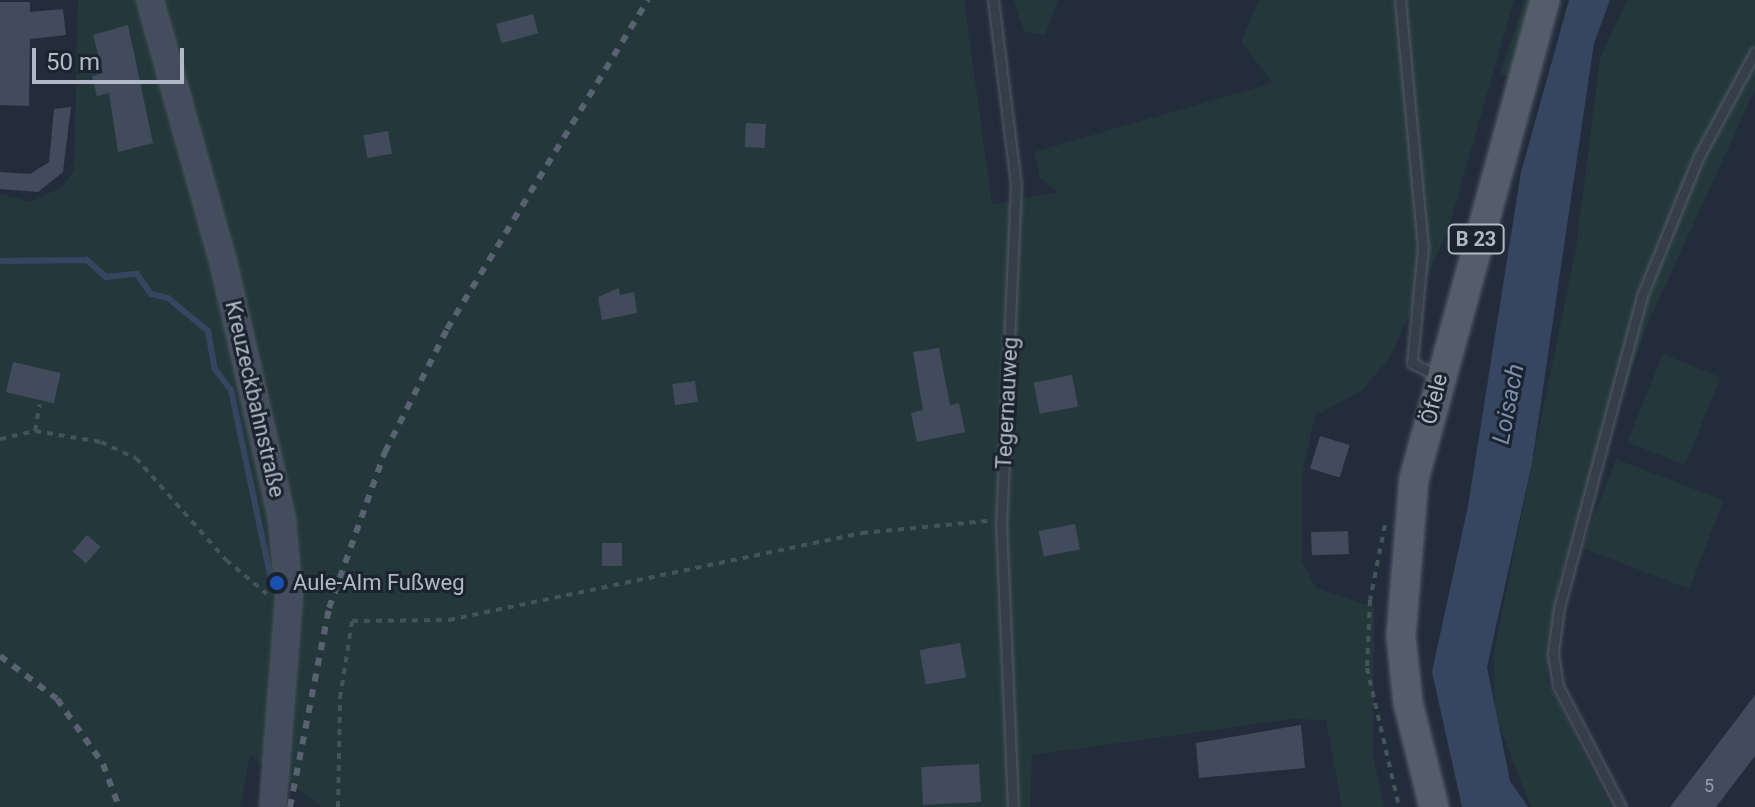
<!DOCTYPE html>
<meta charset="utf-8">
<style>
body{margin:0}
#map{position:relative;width:1755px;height:807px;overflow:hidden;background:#232c3a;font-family:Roboto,sans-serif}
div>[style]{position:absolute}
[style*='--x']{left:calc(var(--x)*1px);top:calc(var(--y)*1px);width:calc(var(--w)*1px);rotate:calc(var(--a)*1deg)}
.green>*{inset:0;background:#24383b;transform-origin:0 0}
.water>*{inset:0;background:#364661}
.stream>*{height:6px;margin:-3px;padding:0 3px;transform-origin:3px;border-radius:3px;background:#364661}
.building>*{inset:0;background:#424b5c;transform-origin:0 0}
.path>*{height:4px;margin-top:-2px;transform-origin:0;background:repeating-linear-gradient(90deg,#425558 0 6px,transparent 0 12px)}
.roads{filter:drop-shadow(0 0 2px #545c68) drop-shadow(0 0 2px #545c68)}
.lane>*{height:9px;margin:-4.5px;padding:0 4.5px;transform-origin:4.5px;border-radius:4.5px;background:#363e4a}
.secondary>*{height:24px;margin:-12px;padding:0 12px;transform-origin:12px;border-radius:12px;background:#444d5d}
.primary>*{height:28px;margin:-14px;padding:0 14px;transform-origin:14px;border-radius:14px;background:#545d6a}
.rail>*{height:6px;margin-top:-3px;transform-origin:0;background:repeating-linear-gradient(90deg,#586271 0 8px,transparent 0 16px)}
.dots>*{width:22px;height:22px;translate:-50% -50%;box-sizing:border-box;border:4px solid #1b232f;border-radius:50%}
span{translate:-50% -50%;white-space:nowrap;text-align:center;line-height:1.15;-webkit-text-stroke:6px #1b232f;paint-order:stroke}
.number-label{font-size:18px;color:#959eac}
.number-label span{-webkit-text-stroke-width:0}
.shield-label span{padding:2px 6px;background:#1b232f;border:2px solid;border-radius:6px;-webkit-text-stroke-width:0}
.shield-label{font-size:20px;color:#b1b9c6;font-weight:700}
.street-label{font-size:22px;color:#b1b9c6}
.poi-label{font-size:22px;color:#b1b9c6}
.left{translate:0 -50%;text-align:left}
.water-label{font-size:24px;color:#7a8eae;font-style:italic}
.scale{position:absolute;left:32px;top:48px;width:152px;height:36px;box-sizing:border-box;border:4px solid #b1b9c6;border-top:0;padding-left:10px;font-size:24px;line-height:28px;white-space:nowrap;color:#b1b9c6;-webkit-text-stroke:6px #1b232f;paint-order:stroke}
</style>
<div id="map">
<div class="green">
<i style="clip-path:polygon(78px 0,964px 0,992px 205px,1058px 192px,1040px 178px,1034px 152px,1273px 83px,1241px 42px,1259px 0,1514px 0,1447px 233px,1389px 359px,1362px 390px,1315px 416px,1302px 474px,1302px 561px,1316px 588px,1374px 607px,1373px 756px,1384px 807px,1342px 807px,1326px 720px,1291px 719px,1032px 755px,1030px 807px,322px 807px,250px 755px,240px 807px,0 807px,0 194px,31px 202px,62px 187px,74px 170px)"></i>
<i style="clip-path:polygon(1014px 0,1058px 0,1045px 35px,1024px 32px)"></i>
<i style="clip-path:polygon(1524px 0,1532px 0,1511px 76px,1500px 75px)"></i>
<i style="clip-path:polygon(1627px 0,1755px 0,1755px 90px,1646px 327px,1559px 579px,1547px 680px,1611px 807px,1531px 807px,1495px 715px,1494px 652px,1576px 247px,1600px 59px)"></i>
<i style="left:1663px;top:354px;width:62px;height:95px;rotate:22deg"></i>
<i style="left:1616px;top:459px;width:115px;height:95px;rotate:21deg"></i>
</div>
<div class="water">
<i style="clip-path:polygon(1569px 0,1610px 0,1594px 43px,1532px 463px,1487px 667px,1510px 781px,1528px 807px,1462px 807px,1432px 672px,1468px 506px,1521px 172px)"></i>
</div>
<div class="stream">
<i style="--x:0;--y:261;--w:87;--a:-0.7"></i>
<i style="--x:87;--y:260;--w:25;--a:42"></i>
<i style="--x:106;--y:277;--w:31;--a:-6"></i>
<i style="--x:137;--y:274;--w:24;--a:55"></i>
<i style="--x:151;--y:294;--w:17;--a:13"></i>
<i style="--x:168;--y:298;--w:52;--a:39.5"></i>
<i style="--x:208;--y:331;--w:39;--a:80"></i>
<i style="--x:215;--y:369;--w:26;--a:53"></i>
<i style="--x:231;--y:390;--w:198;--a:78.1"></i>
</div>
<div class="building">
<i style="clip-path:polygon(0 2px,30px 2px,30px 12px,63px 9px,66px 35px,30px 39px,29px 106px,0 105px)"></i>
<i style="left:533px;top:14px;width:20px;height:38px;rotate:75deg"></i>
<i style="clip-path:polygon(128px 25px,153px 143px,118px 152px,109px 93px,97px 96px,92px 76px,103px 73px,93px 35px)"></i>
<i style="clip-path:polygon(71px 107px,63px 172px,38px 192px,0 189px,0 172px,30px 174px,49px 162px,54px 109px)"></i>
<i style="left:746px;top:123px;width:20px;height:24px;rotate:3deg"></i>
<i style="left:388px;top:131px;width:23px;height:25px;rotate:80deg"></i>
<i style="clip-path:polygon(619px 288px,620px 295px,634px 292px,637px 313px,602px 320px,598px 297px)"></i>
<i style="clip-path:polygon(939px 348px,950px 405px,959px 403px,965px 432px,917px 442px,911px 413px,923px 410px,913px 352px)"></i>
<i style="left:13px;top:362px;width:49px;height:31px;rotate:13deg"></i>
<i style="left:1072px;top:375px;width:32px;height:39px;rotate:79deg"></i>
<i style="left:695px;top:381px;width:21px;height:23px;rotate:82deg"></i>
<i style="left:1320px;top:436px;width:31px;height:34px;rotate:17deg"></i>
<i style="left:1075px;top:524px;width:26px;height:37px;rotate:79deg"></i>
<i style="left:1348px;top:531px;width:23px;height:37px;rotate:88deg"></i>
<i style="left:87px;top:535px;width:18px;height:22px;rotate:41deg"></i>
<i style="left:602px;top:543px;width:20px;height:23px"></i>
<i style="left:960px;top:643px;width:35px;height:41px;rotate:80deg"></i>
<i style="clip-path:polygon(1755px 695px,1755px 756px,1748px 765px,1716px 807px,1670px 807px)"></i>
<i style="clip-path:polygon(1301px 725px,1305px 768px,1199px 778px,1196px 743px)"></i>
<i style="left:979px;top:764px;width:38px;height:58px;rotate:87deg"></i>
</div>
<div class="path">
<i style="--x:35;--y:431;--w:27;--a:-80"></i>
<i style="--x:0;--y:439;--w:36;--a:-13"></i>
<i style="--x:35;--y:431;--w:67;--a:9.5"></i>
<i style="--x:101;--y:442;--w:38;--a:25"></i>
<i style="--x:136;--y:458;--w:136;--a:48.6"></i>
<i style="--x:226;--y:560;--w:53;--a:39.7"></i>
<i style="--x:1385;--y:525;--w:76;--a:101.3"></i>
<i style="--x:1370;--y:600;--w:68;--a:92.5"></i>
<i style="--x:1367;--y:668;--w:143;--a:77"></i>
<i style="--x:338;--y:807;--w:109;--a:-88.9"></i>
<i style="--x:340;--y:698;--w:78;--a:-81.1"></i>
<i style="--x:352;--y:621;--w:97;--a:-0.6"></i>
<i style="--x:449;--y:620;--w:422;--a:-11.9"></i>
<i style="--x:862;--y:533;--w:126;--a:-5.5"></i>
</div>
<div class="roads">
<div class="lane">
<i style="--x:993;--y:0;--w:185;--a:82.9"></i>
<i style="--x:1016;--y:184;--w:337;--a:92.5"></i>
<i style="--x:1001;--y:521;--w:286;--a:87.6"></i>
<i style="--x:1400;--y:0;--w:247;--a:84.7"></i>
<i style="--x:1423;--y:246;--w:118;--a:95.4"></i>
<i style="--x:1412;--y:363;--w:30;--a:27"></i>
<i style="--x:1621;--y:807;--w:136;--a:-117.5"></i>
<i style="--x:1558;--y:686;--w:33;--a:-99"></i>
<i style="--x:1553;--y:653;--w:45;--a:-82.4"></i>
<i style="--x:1559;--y:608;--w:323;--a:-75.1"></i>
<i style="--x:1642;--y:296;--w:149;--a:-67.9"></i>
<i style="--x:1698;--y:158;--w:120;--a:-61.7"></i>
</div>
<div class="secondary">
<i style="--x:150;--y:0;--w:271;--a:74.4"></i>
<i style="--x:223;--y:261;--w:265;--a:77.1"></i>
<i style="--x:282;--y:519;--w:78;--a:84.9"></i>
<i style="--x:289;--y:597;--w:211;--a:94.4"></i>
</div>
<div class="primary">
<i style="--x:1434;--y:807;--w:107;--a:-104"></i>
<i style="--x:1408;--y:703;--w:67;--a:-96"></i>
<i style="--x:1401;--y:636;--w:158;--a:-85.3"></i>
<i style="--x:1414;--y:479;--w:497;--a:-74.7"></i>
</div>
</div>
<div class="rail">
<i style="--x:0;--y:656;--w:71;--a:37"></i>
<i style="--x:57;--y:699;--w:80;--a:54.7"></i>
<i style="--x:103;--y:764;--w:46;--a:69.6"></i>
<i style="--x:290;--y:807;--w:203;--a:-78.9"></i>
<i style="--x:329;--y:608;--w:166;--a:-70.3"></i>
<i style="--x:385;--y:452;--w:138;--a:-63.2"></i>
<i style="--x:447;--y:329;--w:386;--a:-58.6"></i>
</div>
<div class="dots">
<i style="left:277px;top:583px;background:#1a4fb4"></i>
</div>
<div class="number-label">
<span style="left:1709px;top:786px">5</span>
</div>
<div class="shield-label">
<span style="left:1476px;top:239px">B 23</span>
</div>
<div class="street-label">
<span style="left:255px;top:399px;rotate:77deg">Kreuzeckbahnstraße</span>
<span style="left:1434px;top:399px;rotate:-76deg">Öfele</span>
<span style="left:1007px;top:403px;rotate:-87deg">Tegernauweg</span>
</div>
<div class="poi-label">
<span class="left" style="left:293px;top:583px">Aule-Alm Fußweg</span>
</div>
<div class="water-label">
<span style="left:1509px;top:404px;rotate:-79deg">Loisach</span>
</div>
<div class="scale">50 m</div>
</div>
